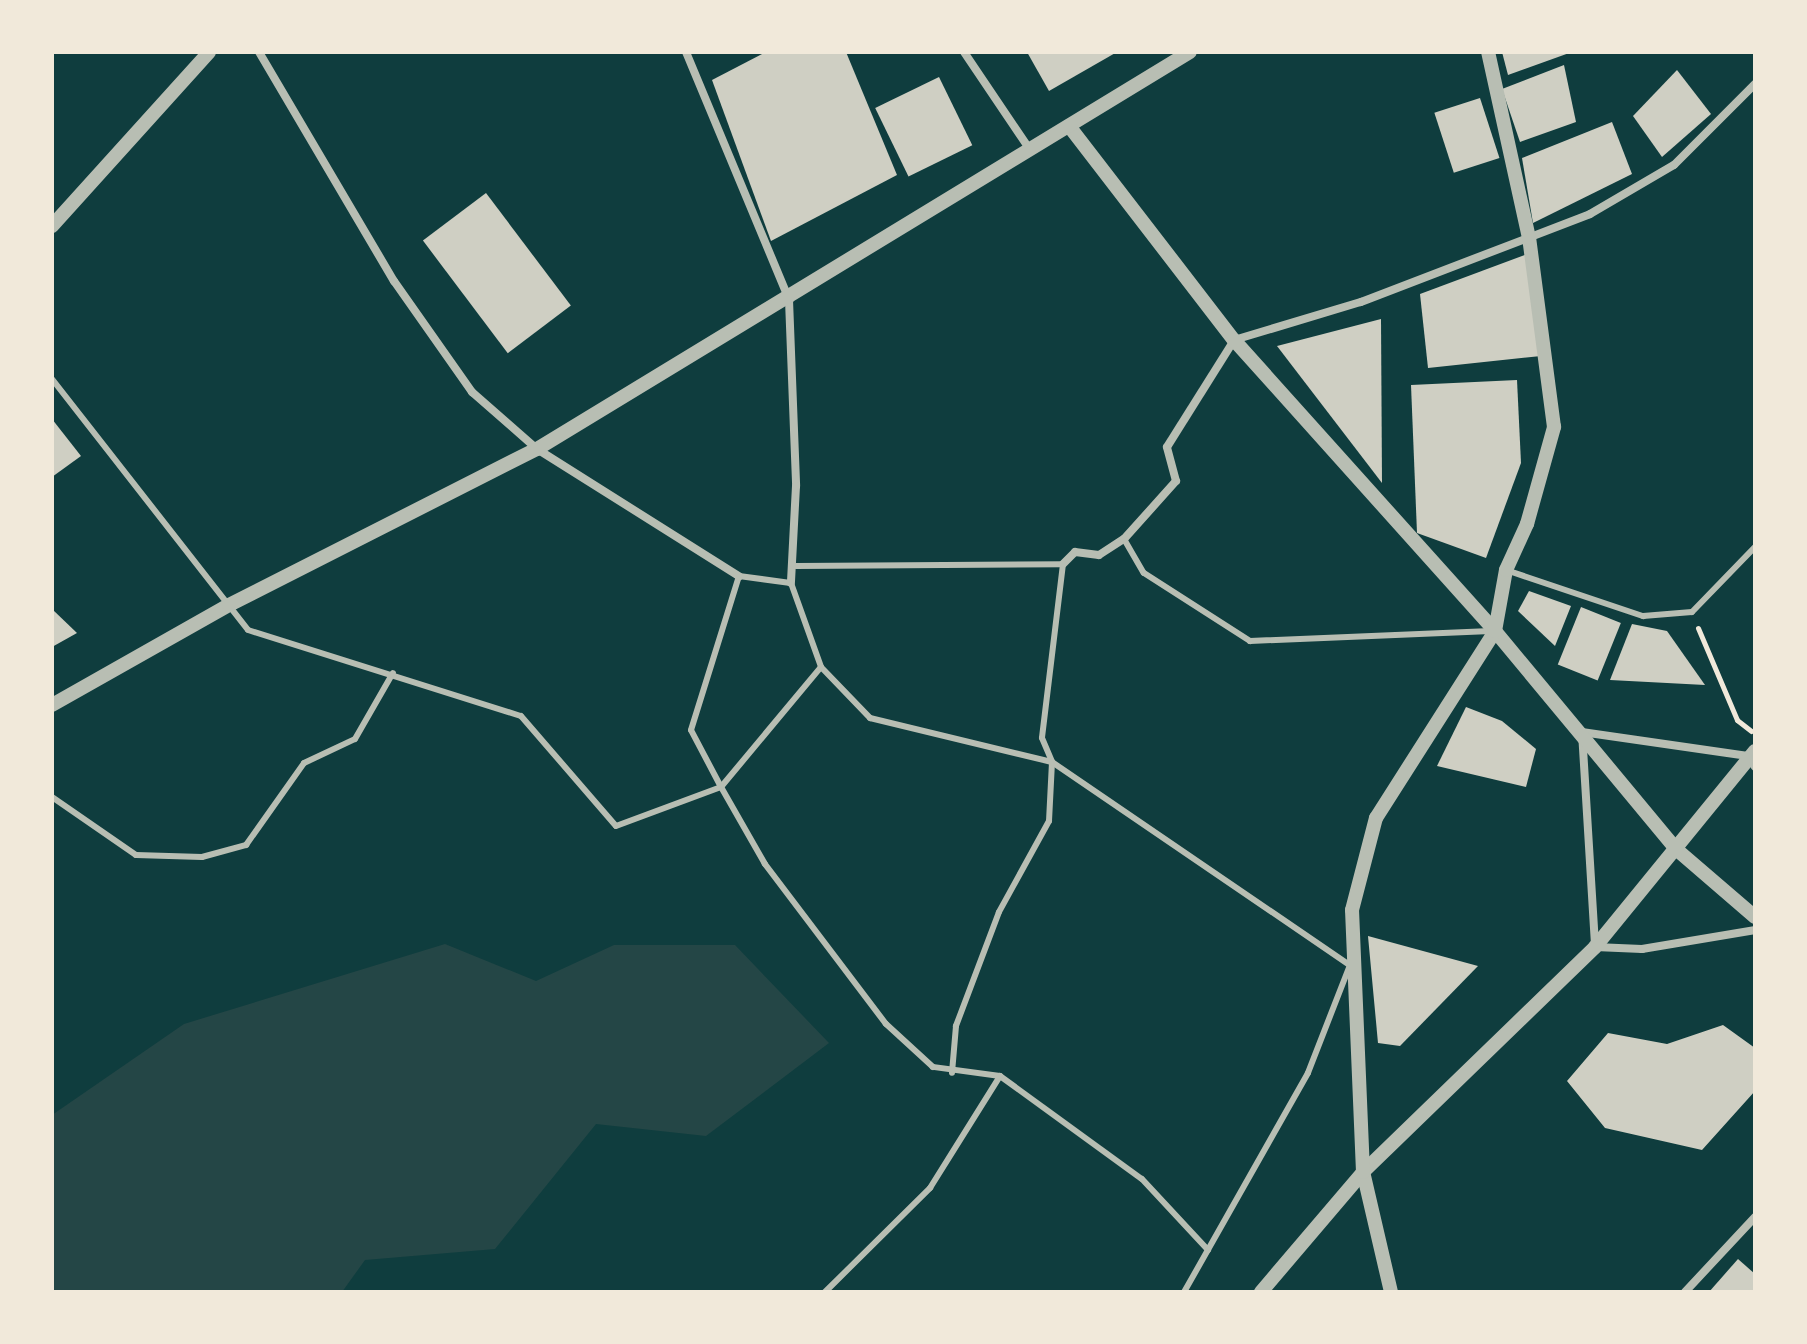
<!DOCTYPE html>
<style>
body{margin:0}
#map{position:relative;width:1807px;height:1344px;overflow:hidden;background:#0f3d3e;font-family:"Noto Sans",sans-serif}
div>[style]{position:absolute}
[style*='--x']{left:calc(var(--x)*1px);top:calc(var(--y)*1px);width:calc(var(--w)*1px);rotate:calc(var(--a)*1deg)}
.green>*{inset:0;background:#244646}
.building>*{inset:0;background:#cfcfc3;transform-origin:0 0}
.path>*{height:5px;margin:-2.5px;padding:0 2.5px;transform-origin:2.5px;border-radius:2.5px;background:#f1e9da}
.service>*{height:6px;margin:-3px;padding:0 3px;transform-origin:3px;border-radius:3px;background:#b8beb3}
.minor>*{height:8px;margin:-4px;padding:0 4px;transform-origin:4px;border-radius:4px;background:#b8beb3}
.tertiary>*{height:14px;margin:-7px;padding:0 7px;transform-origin:7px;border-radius:7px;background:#b8beb3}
span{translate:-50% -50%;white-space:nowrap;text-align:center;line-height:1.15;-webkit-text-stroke:8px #f1e9da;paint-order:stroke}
.frame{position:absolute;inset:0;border:54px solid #f1e9da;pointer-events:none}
</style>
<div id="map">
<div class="green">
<i style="clip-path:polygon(445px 944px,536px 981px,614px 945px,735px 945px,829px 1043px,706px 1136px,596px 1124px,495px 1249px,365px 1260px,342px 1292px,52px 1292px,52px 1115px,184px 1024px)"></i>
</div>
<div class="building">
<i style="clip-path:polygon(766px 52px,846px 52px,897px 175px,771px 241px,712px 80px)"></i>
<i style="clip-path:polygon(1027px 52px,1117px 52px,1049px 91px)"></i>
<i style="clip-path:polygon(1502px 52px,1572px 52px,1508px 75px)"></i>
<i style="clip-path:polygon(1564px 65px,1576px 122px,1520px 142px,1502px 89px)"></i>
<i style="clip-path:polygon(1677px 70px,1711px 114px,1662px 157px,1633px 116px)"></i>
<i style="left:939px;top:77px;width:76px;height:71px;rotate:64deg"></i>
<i style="left:1480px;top:98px;width:63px;height:48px;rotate:72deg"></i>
<i style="clip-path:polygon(1612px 122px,1632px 174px,1533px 223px,1522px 158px)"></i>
<i style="left:486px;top:193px;width:141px;height:79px;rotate:53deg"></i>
<i style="clip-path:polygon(1530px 253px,1541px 356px,1428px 368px,1420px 294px)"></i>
<i style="clip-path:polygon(1381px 319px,1382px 483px,1277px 346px)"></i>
<i style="clip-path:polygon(1517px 380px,1521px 463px,1486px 558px,1417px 533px,1411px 385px)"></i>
<i style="clip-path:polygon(52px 419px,81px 456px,52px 477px)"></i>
<i style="clip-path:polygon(1529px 591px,1571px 606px,1555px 646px,1518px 611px)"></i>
<i style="left:1581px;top:607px;width:43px;height:62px;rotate:22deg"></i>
<i style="clip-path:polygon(52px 609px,77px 633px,52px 647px)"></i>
<i style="clip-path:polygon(1632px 624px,1667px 631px,1705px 685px,1610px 680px)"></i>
<i style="clip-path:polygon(1466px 707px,1502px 721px,1536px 749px,1526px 787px,1437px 766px)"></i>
<i style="clip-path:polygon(1368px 936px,1478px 966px,1400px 1046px,1378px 1043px)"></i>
<i style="clip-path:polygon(1723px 1025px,1755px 1048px,1755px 1091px,1702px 1150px,1605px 1128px,1567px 1081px,1608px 1033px,1667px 1044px)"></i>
<i style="clip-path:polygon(1738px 1259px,1755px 1274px,1755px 1292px,1709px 1292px)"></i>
</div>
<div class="path">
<i style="--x:1698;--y:628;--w:100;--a:67"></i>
<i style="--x:1737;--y:720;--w:18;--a:38"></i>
</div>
<div class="service">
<i style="--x:52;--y:379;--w:318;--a:52"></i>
<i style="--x:248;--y:630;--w:286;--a:17.5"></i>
<i style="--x:521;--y:716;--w:145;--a:49.2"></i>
<i style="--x:616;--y:826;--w:112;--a:-20.4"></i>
<i style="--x:1124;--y:539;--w:39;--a:60"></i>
<i style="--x:1144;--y:573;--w:126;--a:32.7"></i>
<i style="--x:1250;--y:641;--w:241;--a:-2.4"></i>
<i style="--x:796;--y:566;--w:267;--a:-0.4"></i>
<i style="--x:1063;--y:564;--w:175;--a:96.9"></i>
<i style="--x:1042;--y:738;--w:26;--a:67"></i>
<i style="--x:1052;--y:762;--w:59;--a:92.9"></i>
<i style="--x:1049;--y:821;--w:104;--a:118.8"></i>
<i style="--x:999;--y:912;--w:122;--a:110.7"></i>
<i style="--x:956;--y:1026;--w:47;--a:94.9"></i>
<i style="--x:1506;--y:570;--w:145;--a:18.6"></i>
<i style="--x:1643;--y:616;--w:49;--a:-4.7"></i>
<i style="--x:1692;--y:612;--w:91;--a:-45.9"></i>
<i style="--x:721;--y:787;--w:156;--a:-50.2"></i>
<i style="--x:52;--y:797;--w:102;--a:34.6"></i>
<i style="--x:136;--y:855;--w:66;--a:1.7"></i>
<i style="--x:202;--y:857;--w:46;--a:-15.3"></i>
<i style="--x:246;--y:845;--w:100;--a:-54.7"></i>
<i style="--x:304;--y:763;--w:56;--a:-25.2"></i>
<i style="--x:355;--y:739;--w:76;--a:-60.1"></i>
<i style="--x:1000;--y:1076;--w:175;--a:36"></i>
<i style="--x:1142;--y:1179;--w:97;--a:47.1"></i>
<i style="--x:825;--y:1292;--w:148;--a:-44.7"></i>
<i style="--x:930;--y:1188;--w:132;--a:-58"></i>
<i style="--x:1000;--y:1076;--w:68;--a:-172.3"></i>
<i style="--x:933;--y:1067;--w:64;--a:-137.5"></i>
<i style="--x:886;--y:1024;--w:201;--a:-127.1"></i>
<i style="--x:765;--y:864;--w:89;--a:-119.7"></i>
<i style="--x:721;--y:787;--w:64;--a:-117.8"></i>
<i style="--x:691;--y:730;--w:161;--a:-72.7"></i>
<i style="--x:739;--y:576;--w:52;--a:7.7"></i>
<i style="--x:791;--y:583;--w:89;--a:70.3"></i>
<i style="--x:821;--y:667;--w:71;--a:46.1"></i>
<i style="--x:870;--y:718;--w:187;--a:13.6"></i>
<i style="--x:1052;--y:762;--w:361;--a:34.3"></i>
<i style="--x:1350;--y:965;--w:116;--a:111.3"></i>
<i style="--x:1308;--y:1073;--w:252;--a:119.5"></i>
</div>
<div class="minor">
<i style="--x:259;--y:52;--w:266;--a:59.5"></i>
<i style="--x:394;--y:281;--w:136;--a:54.9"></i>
<i style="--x:472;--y:392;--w:86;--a:41.2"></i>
<i style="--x:537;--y:449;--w:239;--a:32.2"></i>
<i style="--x:686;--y:52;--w:269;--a:67.4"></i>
<i style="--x:789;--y:300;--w:186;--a:87.8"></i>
<i style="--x:796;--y:486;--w:97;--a:93"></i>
<i style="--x:964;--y:52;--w:118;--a:56"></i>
<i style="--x:1063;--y:564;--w:17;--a:-45"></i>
<i style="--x:1075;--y:552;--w:24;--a:7"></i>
<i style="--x:1099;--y:555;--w:30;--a:-33"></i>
<i style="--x:1124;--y:539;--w:78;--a:-48.1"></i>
<i style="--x:1176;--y:481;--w:35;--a:-105"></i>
<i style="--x:1167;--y:447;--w:126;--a:-57.9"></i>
<i style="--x:1234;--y:340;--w:133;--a:-16.7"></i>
<i style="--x:1361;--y:302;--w:245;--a:-21"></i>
<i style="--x:1590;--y:214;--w:97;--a:-30.3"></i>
<i style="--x:1674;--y:165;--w:115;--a:-45"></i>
<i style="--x:1755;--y:767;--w:13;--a:-122"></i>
<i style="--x:1748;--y:756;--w:168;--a:-171.8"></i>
<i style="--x:1582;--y:732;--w:215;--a:86.5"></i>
<i style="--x:1595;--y:947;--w:47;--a:2.4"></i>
<i style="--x:1642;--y:949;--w:115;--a:-9.5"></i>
<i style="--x:1685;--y:1292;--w:103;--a:-47"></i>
</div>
<div class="tertiary">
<i style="--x:1069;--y:126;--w:270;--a:52.4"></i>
<i style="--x:1234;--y:340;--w:391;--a:48.1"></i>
<i style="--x:1495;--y:631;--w:283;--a:50.3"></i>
<i style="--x:1676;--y:849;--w:104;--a:40.7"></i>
<i style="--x:52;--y:226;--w:234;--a:-47.9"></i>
<i style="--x:52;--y:705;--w:203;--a:-29.5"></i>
<i style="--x:229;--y:605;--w:345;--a:-26.9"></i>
<i style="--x:537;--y:449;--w:764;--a:-31.3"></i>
<i style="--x:1261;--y:1292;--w:157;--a:-49.6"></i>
<i style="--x:1363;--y:1172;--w:323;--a:-44.1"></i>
<i style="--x:1595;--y:947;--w:253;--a:-50.8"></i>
<i style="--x:1391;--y:1292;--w:123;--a:-103.1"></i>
<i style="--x:1363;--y:1172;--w:262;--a:-92.4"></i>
<i style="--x:1352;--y:910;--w:95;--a:-75.4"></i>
<i style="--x:1376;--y:818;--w:222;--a:-57.5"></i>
<i style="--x:1495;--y:631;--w:62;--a:-79.8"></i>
<i style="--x:1506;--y:570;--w:51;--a:-65.5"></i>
<i style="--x:1527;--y:524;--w:101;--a:-74.4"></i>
<i style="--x:1554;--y:427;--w:191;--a:-97.5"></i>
<i style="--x:1529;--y:238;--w:190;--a:-102.4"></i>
</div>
<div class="frame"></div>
</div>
